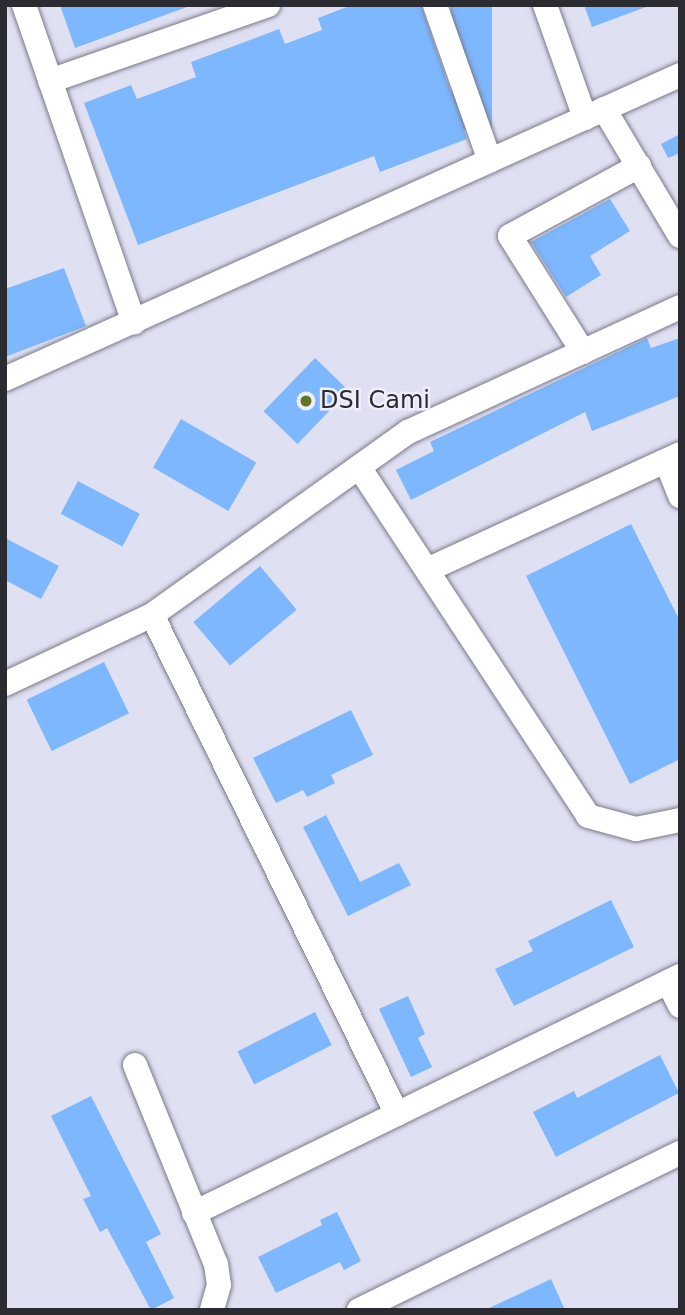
<!DOCTYPE html>
<style>
body{margin:0}
#map{position:relative;width:685px;height:1315px;overflow:hidden;background:#e0e0f3;font-family:"DejaVu Sans",sans-serif}
div>[style]{position:absolute}
[style*='--x']{left:calc(var(--x)*1px);top:calc(var(--y)*1px);width:calc(var(--w)*1px);rotate:calc(var(--a)*1deg)}
.building>*{inset:0;background:#7db7fd;transform-origin:0 0}
.roads{filter:drop-shadow(0 0 2px #7a798a) drop-shadow(0 0 2px #7a798a)}
.minor>*{height:24px;margin:-12px;padding:0 12px;transform-origin:12px;border-radius:12px;background:#fff}
.dots>*{width:19px;height:19px;translate:-50% -50%;box-sizing:border-box;border:4px solid #eeeefd;border-radius:50%}
span{translate:-50% -50%;white-space:nowrap;text-align:center;line-height:1.15;-webkit-text-stroke:5px #eeeefd;paint-order:stroke}
.poi-label{font-size:24px;color:#2b2b32}
.left{translate:0 -50%;text-align:left}
.frame{position:absolute;inset:0;border:7px solid #2b2b32;pointer-events:none}
</style>
<div id="map">
<div class="building">
<i style="clip-path:polygon(60px 5px,187px 5px,187px 7px,75px 48px)"></i>
<i style="clip-path:polygon(352px 5px,421px 5px,467px 139px,380px 172px,374px 156px,138px 245px,84px 103px,131px 85px,137px 99px,196px 77px,191px 62px,279px 29px,285px 44px,322px 30px,318px 18px)"></i>
<i style="left:451px;top:5px;width:41px;height:125px"></i>
<i style="clip-path:polygon(584px 5px,646px 5px,646px 7px,592px 27px)"></i>
<i style="clip-path:polygon(680px 134px,680px 153px,668px 158px,661px 144px)"></i>
<i style="clip-path:polygon(610px 199px,630px 231px,590px 256px,601px 275px,566px 297px,531px 242px)"></i>
<i style="clip-path:polygon(64px 268px,86px 326px,5px 357px,5px 289px)"></i>
<i style="clip-path:polygon(647px 338px,651px 348px,680px 338px,680px 396px,592px 431px,585px 412px,411px 500px,396px 470px,434px 451px,430px 442px)"></i>
<i style="left:315px;top:358px;width:47px;height:74px;rotate:44deg"></i>
<i style="left:181px;top:419px;width:87px;height:56px;rotate:30deg"></i>
<i style="left:78px;top:481px;width:70px;height:37px;rotate:28deg"></i>
<i style="clip-path:polygon(631px 524px,680px 621px,680px 759px,630px 784px,526px 576px)"></i>
<i style="clip-path:polygon(5px 538px,59px 566px,41px 599px,5px 580px)"></i>
<i style="left:260px;top:566px;width:57px;height:87px;rotate:50deg"></i>
<i style="left:104px;top:662px;width:57px;height:86px;rotate:64deg"></i>
<i style="clip-path:polygon(351px 710px,373px 755px,331px 775px,335px 783px,307px 797px,303px 790px,276px 803px,253px 758px)"></i>
<i style="clip-path:polygon(326px 815px,360px 882px,399px 863px,411px 885px,348px 916px,303px 827px)"></i>
<i style="clip-path:polygon(611px 900px,634px 947px,514px 1006px,495px 969px,533px 951px,528px 941px)"></i>
<i style="clip-path:polygon(408px 996px,425px 1034px,418px 1038px,432px 1067px,411px 1077px,379px 1009px)"></i>
<i style="left:315px;top:1012px;width:37px;height:87px;rotate:63deg"></i>
<i style="clip-path:polygon(660px 1055px,679px 1093px,556px 1157px,533px 1112px,574px 1091px,577px 1098px)"></i>
<i style="clip-path:polygon(91px 1096px,161px 1234px,146px 1242px,174px 1298px,151px 1310px,107px 1228px,100px 1232px,83px 1199px,91px 1196px,51px 1116px)"></i>
<i style="clip-path:polygon(337px 1212px,361px 1261px,344px 1270px,340px 1262px,276px 1293px,258px 1257px,322px 1225px,320px 1220px)"></i>
<i style="clip-path:polygon(551px 1279px,565px 1310px,485px 1310px)"></i>
</div>
<div class="roads">
<div class="minor">
<i style="--x:24;--y:5;--w:336;--a:70.9"></i>
<i style="--x:435;--y:5;--w:165;--a:70.6"></i>
<i style="--x:545;--y:5;--w:120;--a:70.5"></i>
<i style="--x:50;--y:81;--w:231;--a:-19.2"></i>
<i style="--x:604;--y:109;--w:148;--a:59.1"></i>
<i style="--x:583;--y:352;--w:137;--a:-122.2"></i>
<i style="--x:510;--y:236;--w:147;--a:-28.5"></i>
<i style="--x:5;--y:379;--w:740;--a:-24.25"></i>
<i style="--x:666;--y:461;--w:38;--a:68"></i>
<i style="--x:359;--y:467;--w:417;--a:56.7"></i>
<i style="--x:588;--y:816;--w:50;--a:15.2"></i>
<i style="--x:636;--y:829;--w:45;--a:-11.6"></i>
<i style="--x:427;--y:570;--w:278;--a:-24.6"></i>
<i style="--x:152;--y:615;--w:556;--a:63.85"></i>
<i style="--x:5;--y:684;--w:162;--a:-25.1"></i>
<i style="--x:152;--y:615;--w:315;--a:-35.6"></i>
<i style="--x:408;--y:432;--w:299;--a:-24.7"></i>
<i style="--x:668;--y:982;--w:27;--a:63"></i>
<i style="--x:135;--y:1065;--w:215;--a:67.9"></i>
<i style="--x:216;--y:1264;--w:21;--a:82"></i>
<i style="--x:219;--y:1285;--w:26;--a:106"></i>
<i style="--x:194;--y:1213;--w:541;--a:-26"></i>
<i style="--x:359;--y:1310;--w:357;--a:-26.1"></i>
</div>
</div>
<div class="dots">
<i style="left:306px;top:401px;background:#617525"></i>
</div>
<div class="poi-label">
<span class="left" style="left:320px;top:401px">DSI Cami</span>
</div>
<div class="frame"></div>
</div>
